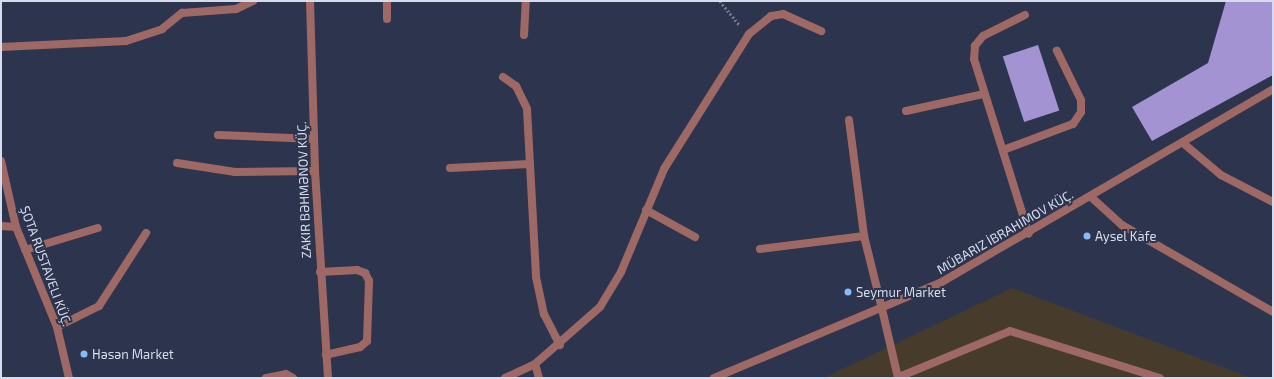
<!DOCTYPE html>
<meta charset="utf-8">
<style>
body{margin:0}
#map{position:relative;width:1274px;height:379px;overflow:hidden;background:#2d354e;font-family:"Exo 2",sans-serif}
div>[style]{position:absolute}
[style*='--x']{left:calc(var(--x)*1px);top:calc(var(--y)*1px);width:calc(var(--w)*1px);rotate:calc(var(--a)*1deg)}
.industrial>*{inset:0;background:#473c2c}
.building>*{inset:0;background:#a393d3;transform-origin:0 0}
.path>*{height:2.5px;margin-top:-1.25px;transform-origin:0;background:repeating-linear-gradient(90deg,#71788e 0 2px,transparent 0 4px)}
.service>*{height:8px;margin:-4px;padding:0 4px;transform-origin:4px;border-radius:4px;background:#9e6965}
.minor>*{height:8px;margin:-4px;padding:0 4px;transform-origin:4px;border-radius:4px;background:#9e6965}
.tertiary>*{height:8px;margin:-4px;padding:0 4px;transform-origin:4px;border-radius:4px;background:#9e6965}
.dots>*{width:11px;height:11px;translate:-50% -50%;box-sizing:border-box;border:2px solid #2d354e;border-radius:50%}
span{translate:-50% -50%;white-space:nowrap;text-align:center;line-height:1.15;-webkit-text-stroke:4px #2d354e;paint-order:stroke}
.street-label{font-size:13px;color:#d6dced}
.poi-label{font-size:13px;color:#d6dced}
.left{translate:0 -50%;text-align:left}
.frame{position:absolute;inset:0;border:2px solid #d6dced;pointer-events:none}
</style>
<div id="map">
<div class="industrial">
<i style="clip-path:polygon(1012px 288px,1251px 378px,824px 378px)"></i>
</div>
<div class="building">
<i style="clip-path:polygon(1226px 1px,1273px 1px,1273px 75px,1152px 141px,1132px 107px,1208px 63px)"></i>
<i style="left:1038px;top:45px;width:69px;height:37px;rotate:72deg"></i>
</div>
<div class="path">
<i style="--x:720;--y:1;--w:32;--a:51"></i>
</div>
<div class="service">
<i style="--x:1025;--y:15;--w:47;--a:153.4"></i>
<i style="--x:983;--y:36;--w:13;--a:129"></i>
<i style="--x:975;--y:46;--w:13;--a:94"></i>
<i style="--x:974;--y:59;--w:183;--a:72.6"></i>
<i style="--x:906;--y:111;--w:80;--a:-12.3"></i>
<i style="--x:1003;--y:150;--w:75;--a:-20.4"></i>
<i style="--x:1073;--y:124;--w:14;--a:-56"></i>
<i style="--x:1081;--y:112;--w:12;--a:-90"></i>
<i style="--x:1081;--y:100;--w:55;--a:-116.1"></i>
<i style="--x:882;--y:309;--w:71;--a:76.9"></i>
<i style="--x:899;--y:377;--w:120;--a:-22.5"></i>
<i style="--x:1010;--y:331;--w:157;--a:17.4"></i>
</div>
<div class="minor">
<i style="--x:310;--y:1;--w:170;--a:88.3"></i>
<i style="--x:315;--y:171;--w:207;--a:86.4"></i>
<i style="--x:387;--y:1;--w:18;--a:90"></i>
<i style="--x:524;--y:35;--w:34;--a:-87"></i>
<i style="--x:1;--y:47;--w:125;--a:-2.7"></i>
<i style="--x:126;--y:41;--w:38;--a:-18"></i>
<i style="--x:162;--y:29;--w:26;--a:-39"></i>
<i style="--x:182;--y:13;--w:54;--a:-4.2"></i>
<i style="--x:236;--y:9;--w:19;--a:-25"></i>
<i style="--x:503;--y:77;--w:16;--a:35"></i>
<i style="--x:516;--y:86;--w:25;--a:64"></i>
<i style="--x:527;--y:109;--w:168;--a:86.9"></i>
<i style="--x:536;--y:277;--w:38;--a:78"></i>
<i style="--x:544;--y:314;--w:35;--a:63"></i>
<i style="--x:849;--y:120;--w:117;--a:82.6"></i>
<i style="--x:864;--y:236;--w:75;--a:76.1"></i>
<i style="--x:218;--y:135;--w:96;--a:2.4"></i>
<i style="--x:1183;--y:143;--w:50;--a:40.1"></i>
<i style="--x:1221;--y:175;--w:59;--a:27.4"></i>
<i style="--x:1;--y:161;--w:68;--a:77.2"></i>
<i style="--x:16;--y:227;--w:108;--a:67.7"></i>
<i style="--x:57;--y:327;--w:52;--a:76.8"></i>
<i style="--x:177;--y:163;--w:59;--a:8.8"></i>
<i style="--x:235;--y:172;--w:80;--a:-0.7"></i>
<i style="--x:450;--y:168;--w:79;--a:-2.9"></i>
<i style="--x:1091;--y:197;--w:42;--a:42.1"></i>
<i style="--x:1122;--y:225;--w:174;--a:29.9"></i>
<i style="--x:646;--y:210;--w:56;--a:28.9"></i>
<i style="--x:1;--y:226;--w:15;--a:4"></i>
<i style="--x:760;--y:249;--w:105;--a:-7.1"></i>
<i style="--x:25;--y:250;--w:76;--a:-16.8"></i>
<i style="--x:320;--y:272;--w:37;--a:-3"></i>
<i style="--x:357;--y:270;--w:9;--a:21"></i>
<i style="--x:365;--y:273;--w:9;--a:63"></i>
<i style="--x:369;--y:281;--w:60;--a:91.9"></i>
<i style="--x:367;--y:341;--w:9;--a:139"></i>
<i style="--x:360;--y:347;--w:35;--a:167"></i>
<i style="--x:57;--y:327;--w:47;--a:-26.6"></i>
<i style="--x:99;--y:306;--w:87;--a:-57.2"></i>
<i style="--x:535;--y:364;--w:15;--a:74"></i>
<i style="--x:266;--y:378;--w:20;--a:-11"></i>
<i style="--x:286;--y:374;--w:8;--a:30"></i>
<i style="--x:505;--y:378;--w:33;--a:-25"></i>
<i style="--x:535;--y:364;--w:86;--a:-41.2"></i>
<i style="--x:600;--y:307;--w:41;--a:-59"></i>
<i style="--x:621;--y:272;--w:112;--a:-67.3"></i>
<i style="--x:664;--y:169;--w:160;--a:-57.8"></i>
<i style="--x:749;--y:34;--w:28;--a:-39"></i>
<i style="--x:771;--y:16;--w:12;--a:-9"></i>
<i style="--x:783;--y:14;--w:42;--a:24.1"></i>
</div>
<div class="tertiary">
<i style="--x:714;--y:378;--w:245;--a:-22.8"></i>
<i style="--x:940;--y:283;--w:385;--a:-30.2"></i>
</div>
<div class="dots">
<i style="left:1087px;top:236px;background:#86bbfb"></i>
<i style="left:848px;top:292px;background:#86bbfb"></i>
<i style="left:84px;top:354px;background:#86bbfb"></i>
</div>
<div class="street-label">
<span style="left:304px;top:190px;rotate:-92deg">ZAKIR BƏHMƏNOV KÜÇ.</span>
<span style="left:1005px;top:232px;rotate:-30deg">MÜBARIZ İBRAHIMOV KÜÇ.</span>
<span style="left:46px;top:266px;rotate:70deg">ŞOTA RUSTAVELI KÜÇ.</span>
</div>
<div class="poi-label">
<span class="left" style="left:1095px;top:236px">Aysel Kafe</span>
<span class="left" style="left:856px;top:292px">Seymur Market</span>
<span class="left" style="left:92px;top:354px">Həsən Market</span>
</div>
<div class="frame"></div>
</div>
